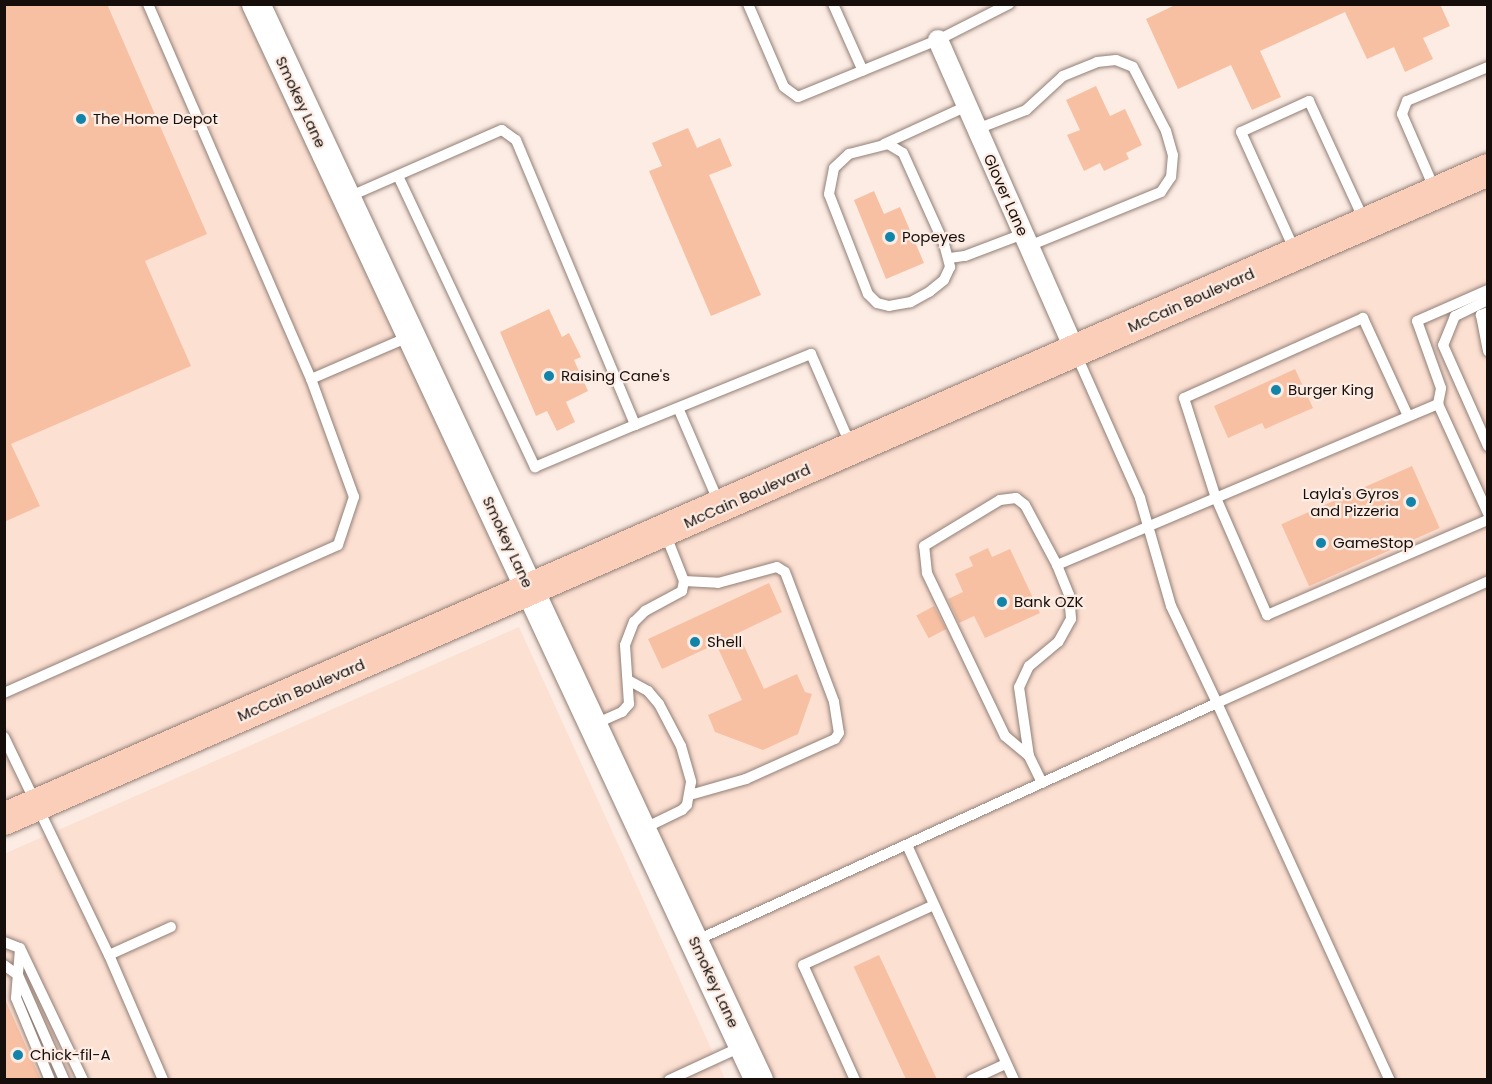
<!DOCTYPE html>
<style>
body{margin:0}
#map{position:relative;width:1492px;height:1084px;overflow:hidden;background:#fcece3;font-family:Poppins,sans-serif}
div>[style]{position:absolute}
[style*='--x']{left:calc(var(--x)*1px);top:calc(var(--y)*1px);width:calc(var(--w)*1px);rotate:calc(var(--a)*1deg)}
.built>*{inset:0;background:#fce0d2}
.building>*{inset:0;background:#f8c0a3;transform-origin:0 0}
.roads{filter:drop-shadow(0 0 2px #927f76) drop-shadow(0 0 2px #927f76)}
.lane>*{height:10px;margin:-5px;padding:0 5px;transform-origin:5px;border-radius:5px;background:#fff}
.street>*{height:20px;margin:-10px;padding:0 10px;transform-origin:10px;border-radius:10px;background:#fff}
.secondary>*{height:28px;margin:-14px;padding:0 14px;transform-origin:14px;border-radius:14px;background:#fff}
.primary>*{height:32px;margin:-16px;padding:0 16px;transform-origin:16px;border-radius:16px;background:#faceb8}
.dots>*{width:16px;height:16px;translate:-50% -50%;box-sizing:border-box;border:3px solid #fcece3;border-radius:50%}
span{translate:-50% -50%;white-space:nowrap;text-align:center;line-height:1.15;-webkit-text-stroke:4.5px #fcece3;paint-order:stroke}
.street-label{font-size:15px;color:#150e0b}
.poi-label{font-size:15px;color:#150e0b}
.left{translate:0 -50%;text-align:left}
.right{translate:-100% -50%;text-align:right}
.frame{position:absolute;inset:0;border:6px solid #150e0b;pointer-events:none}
</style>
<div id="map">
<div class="built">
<i style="clip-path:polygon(5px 5px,260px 5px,532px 591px,1487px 169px,1487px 1079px,772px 1079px,532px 591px,5px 815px)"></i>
<i style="clip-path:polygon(519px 627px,725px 1079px,5px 1079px,4px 854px)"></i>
</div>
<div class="building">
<i style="clip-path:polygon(4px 4px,107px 4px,207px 234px,145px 261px,191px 366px,11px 444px,40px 506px,4px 522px)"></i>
<i style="clip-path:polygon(1177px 4px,1440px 4px,1450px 26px,1423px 38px,1433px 59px,1405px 72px,1394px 47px,1367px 59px,1345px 12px,1260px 51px,1281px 97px,1252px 110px,1231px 65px,1178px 89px,1146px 19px)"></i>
<i style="clip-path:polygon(1096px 86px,1110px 116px,1125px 109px,1142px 145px,1126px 153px,1129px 159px,1104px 171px,1100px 163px,1084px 171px,1067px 135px,1080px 130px,1066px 100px)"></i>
<i style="clip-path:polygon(688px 128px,697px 148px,720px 138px,732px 166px,709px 175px,761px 295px,711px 316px,649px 171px,662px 166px,652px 143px)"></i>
<i style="clip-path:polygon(874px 191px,884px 214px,900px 207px,924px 263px,886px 279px,854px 200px)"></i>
<i style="clip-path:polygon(549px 309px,562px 337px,569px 333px,581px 357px,574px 360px,588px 391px,566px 402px,575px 422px,557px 431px,547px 411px,536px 416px,500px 332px)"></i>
<i style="clip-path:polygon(1295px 369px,1313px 408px,1265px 429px,1262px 423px,1228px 438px,1214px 406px)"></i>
<i style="left:1412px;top:466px;width:68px;height:143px;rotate:66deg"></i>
<i style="clip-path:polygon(988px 548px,992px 557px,1010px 549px,1040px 613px,985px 638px,974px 616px,959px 623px,948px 599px,963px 592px,955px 574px,973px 566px,969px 557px)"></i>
<i style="clip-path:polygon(769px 583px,782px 612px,738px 633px,764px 689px,797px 674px,805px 692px,812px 694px,798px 734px,763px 750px,715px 732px,708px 715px,742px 700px,716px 644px,662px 669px,648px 639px)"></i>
<i style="left:934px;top:606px;width:26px;height:20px;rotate:62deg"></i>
<i style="left:879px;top:955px;width:137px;height:28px;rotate:65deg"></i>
<i style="clip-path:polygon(4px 997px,41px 1080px,4px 1080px)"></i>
</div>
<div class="roads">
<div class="lane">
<i style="--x:148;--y:4;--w:409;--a:66.5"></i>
<i style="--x:748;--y:4;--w:90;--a:66.6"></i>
<i style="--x:784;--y:87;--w:17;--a:36"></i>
<i style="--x:798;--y:97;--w:151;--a:-22.2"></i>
<i style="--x:938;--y:40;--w:80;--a:-26.9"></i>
<i style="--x:833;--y:4;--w:73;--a:65.9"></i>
<i style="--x:977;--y:129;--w:53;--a:-21.2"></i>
<i style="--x:1026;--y:110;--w:50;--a:-42.6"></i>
<i style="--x:1063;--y:76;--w:37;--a:-22"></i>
<i style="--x:1097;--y:62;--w:19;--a:-6"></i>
<i style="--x:1116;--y:60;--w:18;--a:22"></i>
<i style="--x:1133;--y:67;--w:72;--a:62.7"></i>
<i style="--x:1166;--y:131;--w:25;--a:74"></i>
<i style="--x:1173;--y:155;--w:22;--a:95"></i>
<i style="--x:1171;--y:177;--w:18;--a:124"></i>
<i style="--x:1161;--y:192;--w:143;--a:157.8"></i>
<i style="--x:884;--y:144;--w:91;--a:-24.6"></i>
<i style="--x:888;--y:144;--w:17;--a:31"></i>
<i style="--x:903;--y:153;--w:100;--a:65.7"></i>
<i style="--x:944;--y:244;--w:24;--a:75"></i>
<i style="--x:950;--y:267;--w:14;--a:115"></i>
<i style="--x:944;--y:280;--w:19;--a:141"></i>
<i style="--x:929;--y:292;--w:21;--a:151"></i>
<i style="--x:911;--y:302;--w:22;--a:170"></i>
<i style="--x:889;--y:306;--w:12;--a:-166"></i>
<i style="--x:877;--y:303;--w:13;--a:-135"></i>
<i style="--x:868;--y:294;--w:107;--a:-111.3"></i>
<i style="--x:829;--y:194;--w:26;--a:-79"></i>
<i style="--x:834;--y:168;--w:21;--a:-43"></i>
<i style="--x:849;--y:154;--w:40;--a:-14.4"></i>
<i style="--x:398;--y:176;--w:322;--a:64.8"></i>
<i style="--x:535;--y:467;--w:108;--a:-22.8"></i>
<i style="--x:1435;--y:190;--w:83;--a:-113.5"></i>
<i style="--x:1402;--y:114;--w:14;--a:-69"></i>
<i style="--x:1407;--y:101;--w:88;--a:-22.8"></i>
<i style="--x:346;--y:198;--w:170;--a:-23.6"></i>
<i style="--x:502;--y:130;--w:17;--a:36"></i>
<i style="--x:516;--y:140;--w:309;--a:67.3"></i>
<i style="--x:635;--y:425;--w:190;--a:-22"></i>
<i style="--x:811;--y:354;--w:100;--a:66.5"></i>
<i style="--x:1295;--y:251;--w:131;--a:-114.4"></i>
<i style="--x:1241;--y:132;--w:75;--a:-24.5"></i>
<i style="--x:1309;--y:101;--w:133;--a:65.2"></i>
<i style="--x:950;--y:258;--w:15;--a:-8"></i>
<i style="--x:965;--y:256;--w:62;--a:-20.8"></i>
<i style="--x:1488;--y:300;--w:37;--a:154"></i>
<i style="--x:1455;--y:316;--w:31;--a:112"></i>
<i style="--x:1443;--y:345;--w:111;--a:66"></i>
<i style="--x:1488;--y:312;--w:8;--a:157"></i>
<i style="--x:1481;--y:315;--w:37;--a:79"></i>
<i style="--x:1076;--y:354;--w:158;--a:66"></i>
<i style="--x:1140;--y:498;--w:112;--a:74"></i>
<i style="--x:1171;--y:606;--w:107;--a:64.6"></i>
<i style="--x:1217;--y:703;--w:297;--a:-24.2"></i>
<i style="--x:1438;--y:404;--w:16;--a:-79"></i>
<i style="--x:1441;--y:388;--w:71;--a:-109.7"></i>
<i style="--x:1417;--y:321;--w:77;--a:-23.6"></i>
<i style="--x:679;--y:410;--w:101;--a:66.7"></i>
<i style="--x:1408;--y:416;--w:108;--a:-114.7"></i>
<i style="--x:1363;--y:318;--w:196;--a:155.9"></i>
<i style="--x:1184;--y:398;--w:105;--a:72.3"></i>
<i style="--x:1216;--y:498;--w:128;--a:66.4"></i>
<i style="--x:1267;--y:615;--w:241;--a:-23.3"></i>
<i style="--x:1016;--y:498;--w:11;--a:38"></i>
<i style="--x:1025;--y:505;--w:68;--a:61.9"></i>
<i style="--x:1057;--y:565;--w:32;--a:68"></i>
<i style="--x:1069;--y:595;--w:24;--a:85"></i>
<i style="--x:1071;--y:619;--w:26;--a:119"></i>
<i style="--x:1058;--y:642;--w:38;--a:140"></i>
<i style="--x:1029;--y:666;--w:23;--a:115"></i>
<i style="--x:1019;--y:687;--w:70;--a:81.8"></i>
<i style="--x:1029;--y:756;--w:31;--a:-140"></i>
<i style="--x:1005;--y:736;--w:181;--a:-115.6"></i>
<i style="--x:927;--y:573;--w:27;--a:-96"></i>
<i style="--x:924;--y:546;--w:89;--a:-31.2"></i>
<i style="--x:1000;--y:500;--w:16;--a:-7"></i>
<i style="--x:1057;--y:565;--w:414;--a:-22.9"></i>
<i style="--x:1438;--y:404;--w:120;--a:65.4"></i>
<i style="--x:684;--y:581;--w:34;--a:3"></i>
<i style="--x:718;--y:583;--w:61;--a:-15.2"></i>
<i style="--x:777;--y:567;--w:9;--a:32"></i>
<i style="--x:785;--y:572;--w:139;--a:69.3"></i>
<i style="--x:834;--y:702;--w:31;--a:81"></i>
<i style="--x:839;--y:733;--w:7;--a:124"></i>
<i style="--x:835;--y:739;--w:98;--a:155.8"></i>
<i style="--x:746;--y:779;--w:58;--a:164.1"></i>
<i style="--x:628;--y:680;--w:23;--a:29"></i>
<i style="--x:648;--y:691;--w:17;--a:50"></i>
<i style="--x:659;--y:704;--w:47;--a:62.4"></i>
<i style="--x:681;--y:746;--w:37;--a:74"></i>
<i style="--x:691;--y:782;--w:23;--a:100"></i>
<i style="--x:687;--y:805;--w:7;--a:135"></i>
<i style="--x:682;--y:810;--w:43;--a:154"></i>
<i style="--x:4;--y:693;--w:365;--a:-23.9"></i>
<i style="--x:338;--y:545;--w:51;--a:-71.6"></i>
<i style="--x:354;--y:497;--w:126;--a:-110"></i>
<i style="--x:311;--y:379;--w:109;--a:-23.3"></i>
<i style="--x:595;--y:724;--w:30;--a:-24"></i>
<i style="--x:622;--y:712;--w:11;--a:-49"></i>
<i style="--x:629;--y:704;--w:59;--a:-93.9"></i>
<i style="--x:625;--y:645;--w:25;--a:-69"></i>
<i style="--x:634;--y:622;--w:16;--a:-45"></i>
<i style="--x:645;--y:611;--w:42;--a:-28.4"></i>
<i style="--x:682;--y:591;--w:10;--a:-79"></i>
<i style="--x:684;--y:581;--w:52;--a:-111.6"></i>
<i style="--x:4;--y:737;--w:242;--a:64.3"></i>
<i style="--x:109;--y:955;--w:136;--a:66.6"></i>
<i style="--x:1029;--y:756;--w:30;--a:64"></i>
<i style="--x:907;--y:845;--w:258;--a:65.5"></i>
<i style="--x:695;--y:941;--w:574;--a:-24.51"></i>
<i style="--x:1217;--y:703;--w:415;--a:65.4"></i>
<i style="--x:4;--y:942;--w:17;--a:21"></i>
<i style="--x:20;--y:948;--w:146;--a:64.5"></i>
<i style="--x:20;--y:949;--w:49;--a:94.7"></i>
<i style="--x:16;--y:998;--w:89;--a:67.5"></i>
<i style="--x:109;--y:955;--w:68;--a:-24.3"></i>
<i style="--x:4;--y:965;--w:17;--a:36"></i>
<i style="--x:18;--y:975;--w:115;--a:66.3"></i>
<i style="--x:669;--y:1080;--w:81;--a:-24.7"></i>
<i style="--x:855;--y:1080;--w:126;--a:-114.3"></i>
<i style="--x:803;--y:965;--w:144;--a:-24.6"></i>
<i style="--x:971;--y:1080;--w:38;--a:-25"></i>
</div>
<div class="street">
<i style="--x:938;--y:40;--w:340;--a:66.2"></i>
</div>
<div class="secondary">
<i style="--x:256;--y:4;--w:1188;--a:64.95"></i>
</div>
<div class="primary">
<i style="--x:4;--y:819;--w:1620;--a:-23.62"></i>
</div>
</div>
<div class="dots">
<i style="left:81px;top:119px;background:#1284aa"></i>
<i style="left:890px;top:237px;background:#1284aa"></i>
<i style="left:549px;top:376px;background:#1284aa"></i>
<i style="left:1276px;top:390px;background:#1284aa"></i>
<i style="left:1411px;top:502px;background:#1284aa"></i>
<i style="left:1321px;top:543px;background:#1284aa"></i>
<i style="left:1002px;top:602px;background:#1284aa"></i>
<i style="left:695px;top:642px;background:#1284aa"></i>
<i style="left:18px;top:1055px;background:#1284aa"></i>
</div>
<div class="street-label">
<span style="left:301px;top:102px;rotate:65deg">Smokey Lane</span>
<span style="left:1006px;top:195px;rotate:66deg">Glover Lane</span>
<span style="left:1191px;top:300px;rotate:-24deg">McCain Boulevard</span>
<span style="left:747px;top:496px;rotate:-24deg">McCain Boulevard</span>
<span style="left:508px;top:542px;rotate:65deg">Smokey Lane</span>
<span style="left:301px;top:690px;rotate:-23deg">McCain Boulevard</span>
<span style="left:714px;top:982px;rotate:65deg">Smokey Lane</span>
</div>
<div class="poi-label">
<span class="left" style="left:93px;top:119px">The Home Depot</span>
<span class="left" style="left:902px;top:237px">Popeyes</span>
<span class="left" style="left:561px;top:376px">Raising Cane's</span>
<span class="left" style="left:1288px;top:390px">Burger King</span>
<span class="right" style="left:1399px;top:502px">Layla's Gyros<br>and Pizzeria</span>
<span class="left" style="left:1333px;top:543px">GameStop</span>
<span class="left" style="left:1014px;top:602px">Bank OZK</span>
<span class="left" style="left:707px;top:642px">Shell</span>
<span class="left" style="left:30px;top:1055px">Chick-fil-A</span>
</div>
<div class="frame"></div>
</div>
